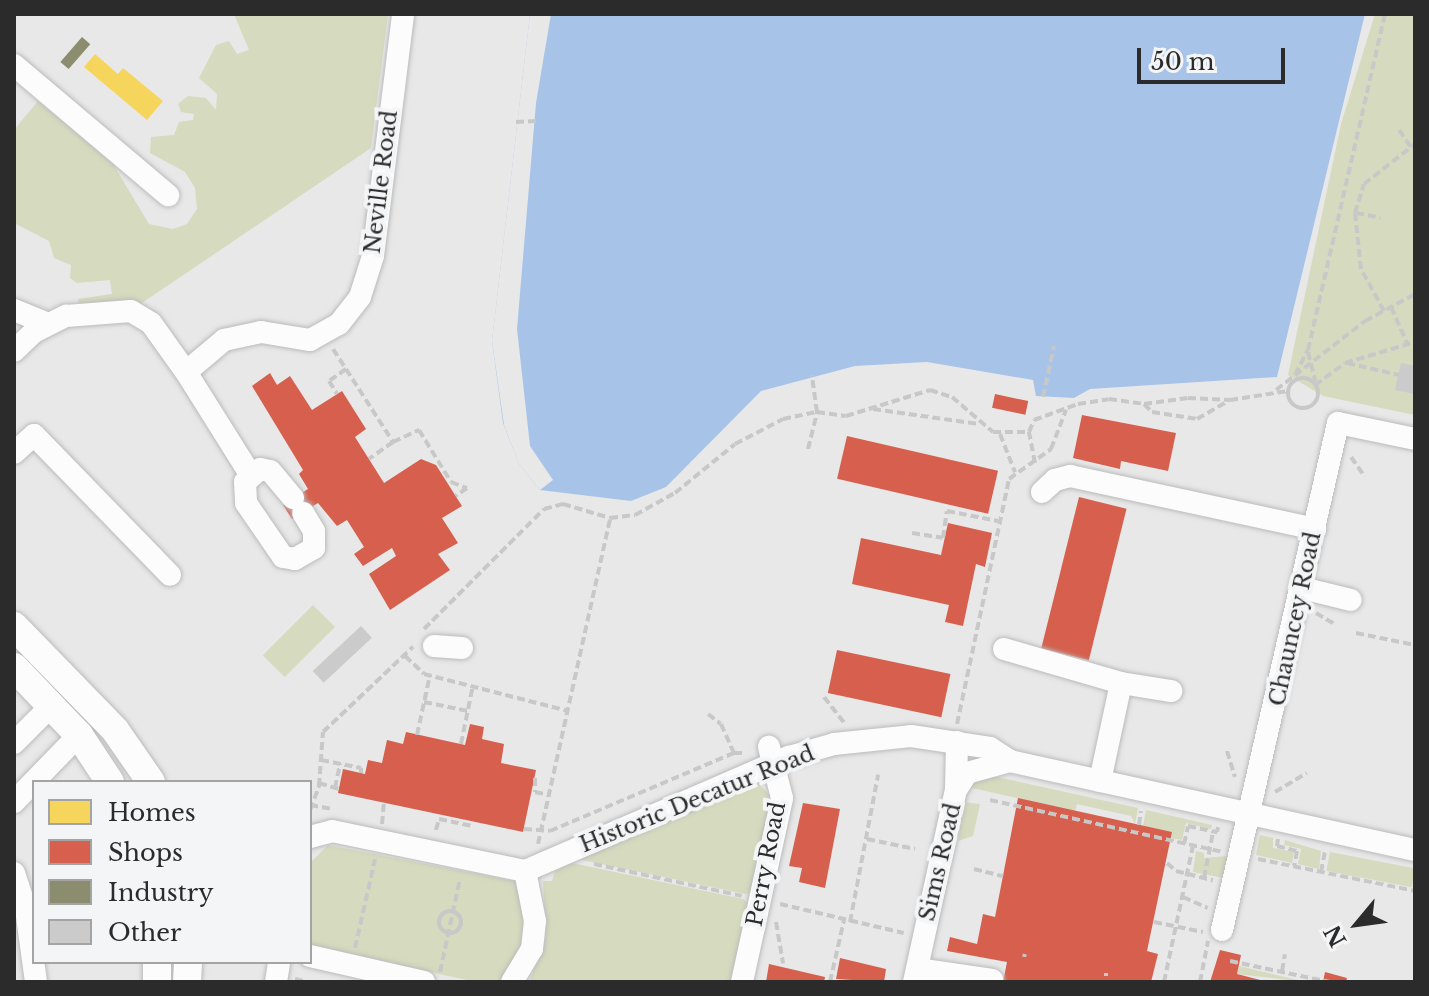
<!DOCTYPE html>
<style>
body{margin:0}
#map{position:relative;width:1429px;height:996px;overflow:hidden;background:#e8e8e8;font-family:"Libre Baskerville",serif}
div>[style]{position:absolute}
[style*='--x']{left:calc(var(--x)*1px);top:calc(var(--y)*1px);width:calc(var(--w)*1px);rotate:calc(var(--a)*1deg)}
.green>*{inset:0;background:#d6dabe;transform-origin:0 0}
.water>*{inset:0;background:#a7c4e8}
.pier>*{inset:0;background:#e8e8e8}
.homes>*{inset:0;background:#f6d55c}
.shops>*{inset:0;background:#d6604d;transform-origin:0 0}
.industry>*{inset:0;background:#8c8c6e;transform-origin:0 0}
.building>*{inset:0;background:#cbcbcb;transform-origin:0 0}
.path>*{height:4px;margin-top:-2px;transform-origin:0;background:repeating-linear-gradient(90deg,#c8c8c8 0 8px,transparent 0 12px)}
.path>.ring{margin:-2px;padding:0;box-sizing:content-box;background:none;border:4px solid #c8c8c8;border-radius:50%}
.roads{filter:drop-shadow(0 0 2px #bbb) drop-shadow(0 0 2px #bbb)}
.minor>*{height:22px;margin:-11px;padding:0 11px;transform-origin:11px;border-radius:11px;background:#fcfcfc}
.major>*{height:28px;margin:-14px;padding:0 14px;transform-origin:14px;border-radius:14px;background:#fcfcfc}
span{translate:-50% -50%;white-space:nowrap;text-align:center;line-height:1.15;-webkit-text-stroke:8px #f4f5f6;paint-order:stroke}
.street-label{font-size:22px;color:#2b2b2b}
.frame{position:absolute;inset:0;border:16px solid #2b2b2b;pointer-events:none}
.legend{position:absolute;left:32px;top:780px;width:280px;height:184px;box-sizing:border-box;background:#f4f5f6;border:2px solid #a4a4a5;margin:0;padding:10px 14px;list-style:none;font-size:24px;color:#2b2b2b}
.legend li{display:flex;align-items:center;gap:16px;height:40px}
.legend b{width:40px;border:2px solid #a4a4a5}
.north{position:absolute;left:1317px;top:884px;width:80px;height:80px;-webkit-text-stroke:6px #f4f5f6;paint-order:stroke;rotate:241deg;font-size:22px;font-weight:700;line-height:32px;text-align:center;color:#2b2b2b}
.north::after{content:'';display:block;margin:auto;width:28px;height:36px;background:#2b2b2b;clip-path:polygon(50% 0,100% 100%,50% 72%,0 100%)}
.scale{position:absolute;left:1137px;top:48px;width:148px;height:36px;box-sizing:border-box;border:4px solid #2b2b2b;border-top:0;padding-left:10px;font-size:24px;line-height:28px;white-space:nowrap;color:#2b2b2b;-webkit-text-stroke:6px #f4f5f6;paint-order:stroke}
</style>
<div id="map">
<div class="green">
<i style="clip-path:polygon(234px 14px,388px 14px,371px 148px,139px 305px,79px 305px,78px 299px,112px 294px,110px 280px,77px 283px,70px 278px,71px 265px,54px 258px,49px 241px,16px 224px,14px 130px,38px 101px,113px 164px,149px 224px,173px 229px,187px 224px,197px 209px,195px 188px,185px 172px,150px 153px,151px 137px,174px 135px,179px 122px,193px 120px,194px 114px,181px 112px,178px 104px,188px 96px,206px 98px,216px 110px,217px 94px,199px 78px,216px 45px,229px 41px,237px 54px,249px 50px)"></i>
<i style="clip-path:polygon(1375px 14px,1415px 14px,1415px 415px,1323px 396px,1288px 375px,1341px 124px)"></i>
<i style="left:313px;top:605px;width:31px;height:71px;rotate:45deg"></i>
<i style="clip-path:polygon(988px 775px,1138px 808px,1135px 824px,1131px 816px,1077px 804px,1075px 811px,967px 787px)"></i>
<i style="clip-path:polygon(757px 782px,771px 797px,766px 798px,770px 802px,754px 891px,745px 894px,573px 858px)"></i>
<i style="clip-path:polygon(964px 802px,980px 804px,973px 836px,958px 841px)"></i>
<i style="clip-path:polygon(1146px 810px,1212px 825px,1211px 829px,1186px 823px,1182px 840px,1171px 838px,1172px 832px,1143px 826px)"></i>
<i style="clip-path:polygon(1260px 835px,1273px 838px,1273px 848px,1294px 852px,1292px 863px,1256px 855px)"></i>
<i style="clip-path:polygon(1285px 840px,1321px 851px,1319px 869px,1298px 864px,1301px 849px,1284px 845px)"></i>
<i style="clip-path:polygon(328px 845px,519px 882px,525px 936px,502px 982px,476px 982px,310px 946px,310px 863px)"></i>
<i style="clip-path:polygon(1196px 851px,1204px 853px,1204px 858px,1228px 856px,1224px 878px,1193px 872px)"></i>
<i style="left:1330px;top:852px;width:87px;height:19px;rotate:11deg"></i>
<i style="clip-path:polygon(572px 863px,743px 899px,750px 905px,733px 982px,529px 982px,546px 938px,543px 881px,552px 881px,555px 871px)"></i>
<i style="clip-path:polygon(1239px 966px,1306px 982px,1237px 974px)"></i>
</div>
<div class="water">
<i style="clip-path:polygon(530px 14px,1365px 14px,1277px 377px,1090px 389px,1074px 398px,1036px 396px,1033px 380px,927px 362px,855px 366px,761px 391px,666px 487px,631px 501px,540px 490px,519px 464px,503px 423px,492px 341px)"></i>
</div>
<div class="pier">
<i style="clip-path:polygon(530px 14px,551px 14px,536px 103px,517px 329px,530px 446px,553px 480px,540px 490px,519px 464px,504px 425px,492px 341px)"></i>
</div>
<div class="homes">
<i style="clip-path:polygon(95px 54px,118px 74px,123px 68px,163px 101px,147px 120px,84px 67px)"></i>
</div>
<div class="shops">
<i style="clip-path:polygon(270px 373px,277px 385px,290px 376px,312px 410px,342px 391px,366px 429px,355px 437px,384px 483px,421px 459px,436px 465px,462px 506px,442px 518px,458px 543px,438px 554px,450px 570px,390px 610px,369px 574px,396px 556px,392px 548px,363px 566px,354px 554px,364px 547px,347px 520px,337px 526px,318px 503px,292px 519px,283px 505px,308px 489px,299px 474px,303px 470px,252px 386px)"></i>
<i style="left:995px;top:394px;width:34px;height:14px;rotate:12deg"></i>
<i style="clip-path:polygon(1082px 415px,1176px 433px,1168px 471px,1121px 461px,1120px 469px,1073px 458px)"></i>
<i style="left:847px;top:436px;width:155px;height:44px;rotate:13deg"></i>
<i style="left:1079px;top:497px;width:49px;height:156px;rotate:14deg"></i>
<i style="clip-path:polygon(948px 523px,992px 533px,985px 567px,976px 564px,963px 626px,945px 622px,949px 605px,852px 584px,861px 538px,941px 555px)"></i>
<i style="left:837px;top:650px;width:116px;height:44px;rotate:12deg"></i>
<i style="clip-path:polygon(470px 724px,484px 727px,482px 739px,504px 744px,501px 763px,536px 770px,523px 832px,338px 793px,343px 769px,365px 774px,368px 760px,382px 763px,387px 740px,403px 744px,406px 732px,465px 745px)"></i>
<i style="clip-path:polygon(1018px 798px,1172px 832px,1147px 951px,1158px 954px,1151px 982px,1003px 982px,1007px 962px,947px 951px,950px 937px,977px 944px,983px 914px,995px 917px)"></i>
<i style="clip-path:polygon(803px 803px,840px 809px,825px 888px,799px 882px,802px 868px,789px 866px)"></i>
<i style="clip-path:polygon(1220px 950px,1241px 955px,1237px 974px,1268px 982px,1210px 982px)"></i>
<i style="clip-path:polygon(840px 958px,886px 969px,884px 982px,836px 979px)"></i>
<i style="clip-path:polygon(769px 964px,825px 977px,824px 982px,766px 982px)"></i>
<i style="clip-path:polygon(1325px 972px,1347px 978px,1346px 982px,1323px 982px)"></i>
</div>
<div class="industry">
<i style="left:82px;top:37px;width:11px;height:33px;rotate:41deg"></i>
</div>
<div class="building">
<i style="clip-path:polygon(1401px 363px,1415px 366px,1415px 394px,1395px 390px)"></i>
<i style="left:361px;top:626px;width:16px;height:66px;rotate:47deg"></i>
</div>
<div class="path">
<i style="--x:516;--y:122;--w:20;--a:-3"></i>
<i style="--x:1399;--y:130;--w:21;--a:55"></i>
<i style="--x:1356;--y:213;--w:25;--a:11"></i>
<i style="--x:1391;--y:307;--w:42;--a:65.9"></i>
<i style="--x:1384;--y:311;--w:48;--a:-118.7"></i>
<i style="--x:1361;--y:269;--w:56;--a:-96.1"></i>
<i style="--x:1355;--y:213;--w:30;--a:-73"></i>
<i style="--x:1364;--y:184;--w:65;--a:-38.1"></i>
<i style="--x:333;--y:349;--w:24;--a:57"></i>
<i style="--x:346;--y:369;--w:21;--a:145"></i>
<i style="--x:329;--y:381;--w:15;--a:58"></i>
<i style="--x:1308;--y:352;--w:30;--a:76"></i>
<i style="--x:1347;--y:363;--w:53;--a:13"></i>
<i style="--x:346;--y:369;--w:87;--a:57.2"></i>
<i style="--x:393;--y:442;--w:29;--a:145"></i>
<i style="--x:1295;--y:375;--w:28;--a:-63"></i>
<i style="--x:1308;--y:350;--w:345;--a:-77.1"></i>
<i class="ring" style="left:1288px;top:378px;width:26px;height:26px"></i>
<i style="--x:1315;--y:385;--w:37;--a:-36"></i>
<i style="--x:1345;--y:363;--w:73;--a:-16.7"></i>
<i style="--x:1276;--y:390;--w:113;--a:-37.8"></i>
<i style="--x:1365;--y:321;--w:57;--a:-28.4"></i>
<i style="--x:1043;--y:397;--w:52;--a:-77.8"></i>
<i style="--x:1144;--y:404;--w:11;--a:45"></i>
<i style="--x:1152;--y:412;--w:46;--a:8.8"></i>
<i style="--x:1197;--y:419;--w:36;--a:-30"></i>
<i style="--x:873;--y:409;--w:107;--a:8.1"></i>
<i style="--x:1000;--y:434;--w:41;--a:68.5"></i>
<i style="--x:393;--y:442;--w:29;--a:-25"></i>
<i style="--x:419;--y:430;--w:61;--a:58.4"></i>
<i style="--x:451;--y:482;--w:17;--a:21"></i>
<i style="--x:467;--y:488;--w:14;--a:146"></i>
<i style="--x:808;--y:449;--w:38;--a:-76"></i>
<i style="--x:817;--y:412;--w:37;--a:-98"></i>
<i style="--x:1351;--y:457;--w:24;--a:55"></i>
<i style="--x:1035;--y:463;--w:32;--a:-101"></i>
<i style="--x:1029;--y:432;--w:13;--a:-67"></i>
<i style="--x:1034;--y:420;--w:47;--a:-20"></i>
<i style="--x:1078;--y:404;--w:31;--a:-9"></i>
<i style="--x:1109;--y:399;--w:35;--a:8"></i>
<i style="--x:1144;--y:404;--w:44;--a:-7.8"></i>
<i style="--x:1188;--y:398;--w:42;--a:2.7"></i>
<i style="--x:1230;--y:400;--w:59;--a:-8.8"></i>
<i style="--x:912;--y:533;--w:31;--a:9"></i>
<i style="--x:943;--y:538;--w:27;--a:-82"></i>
<i style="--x:947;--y:511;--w:52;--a:11.1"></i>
<i style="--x:1316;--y:613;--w:21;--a:31"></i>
<i style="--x:424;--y:629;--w:170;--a:-45"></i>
<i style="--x:544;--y:509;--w:20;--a:-15"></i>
<i style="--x:563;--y:504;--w:49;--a:16.6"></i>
<i style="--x:610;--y:518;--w:25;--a:-7"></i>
<i style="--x:635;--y:515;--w:46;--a:-28.8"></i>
<i style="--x:675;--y:493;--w:77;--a:-39.2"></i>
<i style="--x:735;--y:444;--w:54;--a:-27.5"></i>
<i style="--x:783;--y:419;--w:35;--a:-12"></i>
<i style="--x:817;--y:412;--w:29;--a:8"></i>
<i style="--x:846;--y:416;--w:88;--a:-17.2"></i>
<i style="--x:930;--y:390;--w:23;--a:18"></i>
<i style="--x:952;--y:397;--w:54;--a:40.5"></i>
<i style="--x:993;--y:432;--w:36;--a:0"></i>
<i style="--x:1356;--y:633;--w:60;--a:11.5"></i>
<i style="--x:405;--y:656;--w:26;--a:43"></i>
<i style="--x:424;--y:674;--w:149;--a:14.4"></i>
<i style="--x:824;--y:697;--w:34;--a:52"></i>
<i style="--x:424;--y:702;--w:45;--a:11.6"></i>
<i style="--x:708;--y:714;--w:16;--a:38"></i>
<i style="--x:721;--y:724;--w:32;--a:66"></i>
<i style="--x:957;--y:724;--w:250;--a:-78"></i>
<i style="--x:1009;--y:479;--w:52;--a:-35.5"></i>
<i style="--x:1051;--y:449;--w:42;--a:-69"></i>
<i style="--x:417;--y:735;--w:61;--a:-77.8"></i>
<i style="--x:461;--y:744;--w:60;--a:-78.5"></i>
<i style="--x:1227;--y:751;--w:27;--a:73"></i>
<i style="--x:321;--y:760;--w:41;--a:11.3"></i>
<i style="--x:361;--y:768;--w:5;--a:90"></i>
<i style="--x:535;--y:778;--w:14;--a:90"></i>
<i style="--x:535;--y:792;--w:14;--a:12"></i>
<i style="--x:319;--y:783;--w:21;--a:17"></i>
<i style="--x:335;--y:788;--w:25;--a:-78"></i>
<i style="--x:1275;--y:792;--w:37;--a:-31"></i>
<i style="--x:990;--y:800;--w:238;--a:12.6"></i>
<i style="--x:310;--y:805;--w:23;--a:10"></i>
<i style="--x:310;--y:810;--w:26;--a:-69"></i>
<i style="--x:319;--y:786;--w:54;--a:-85.8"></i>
<i style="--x:323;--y:732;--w:124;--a:-43.4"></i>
<i style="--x:382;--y:824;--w:21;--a:-85"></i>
<i style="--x:1139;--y:825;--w:14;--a:-82"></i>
<i style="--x:524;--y:829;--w:26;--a:4"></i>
<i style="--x:550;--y:831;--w:200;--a:-23"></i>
<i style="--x:734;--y:753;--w:12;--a:0"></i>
<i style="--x:436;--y:830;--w:11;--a:-75"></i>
<i style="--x:439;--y:819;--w:34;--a:12"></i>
<i style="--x:867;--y:839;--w:49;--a:11.8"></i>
<i style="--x:1278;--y:839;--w:7;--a:98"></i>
<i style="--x:1277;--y:846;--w:21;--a:14"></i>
<i style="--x:1297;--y:851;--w:15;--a:101"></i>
<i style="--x:538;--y:844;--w:334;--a:-77.5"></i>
<i style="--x:1184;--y:844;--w:18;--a:-77"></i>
<i style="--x:1188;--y:826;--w:30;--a:12"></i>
<i style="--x:1217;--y:832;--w:5;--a:-79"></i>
<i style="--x:1258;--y:859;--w:160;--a:11.5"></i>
<i style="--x:1167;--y:863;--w:12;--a:42"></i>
<i style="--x:1176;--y:871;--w:38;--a:14"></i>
<i style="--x:594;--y:864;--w:151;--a:12.2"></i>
<i style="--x:974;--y:869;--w:30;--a:14"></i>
<i style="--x:1321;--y:872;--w:21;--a:-79"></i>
<i style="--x:1204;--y:878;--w:47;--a:-78.9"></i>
<i style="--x:1183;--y:897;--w:27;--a:24"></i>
<i style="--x:780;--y:904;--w:127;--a:13.2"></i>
<i class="ring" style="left:439px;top:911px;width:18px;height:18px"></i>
<i style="--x:776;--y:922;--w:42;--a:80.3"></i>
<i style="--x:850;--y:922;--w:150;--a:-79.2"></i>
<i style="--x:1154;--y:922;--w:50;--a:11.5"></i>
<i style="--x:355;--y:948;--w:91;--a:-77.3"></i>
<i style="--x:1024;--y:957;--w:3;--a:-72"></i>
<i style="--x:1230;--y:961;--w:102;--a:11.9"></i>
<i style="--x:1282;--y:971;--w:17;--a:-80"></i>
<i style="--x:440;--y:972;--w:95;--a:-77.9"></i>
<i style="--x:1106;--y:976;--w:3;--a:-90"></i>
<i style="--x:295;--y:979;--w:13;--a:13"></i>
<i style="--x:830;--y:982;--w:64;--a:-77.3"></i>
<i style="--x:1164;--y:982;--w:139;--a:-78"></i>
<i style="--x:1200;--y:982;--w:42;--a:-79"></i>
</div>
<div class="roads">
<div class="minor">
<i style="--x:14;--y:65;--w:202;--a:40.2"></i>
<i style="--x:14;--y:310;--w:37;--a:22"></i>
<i style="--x:14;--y:351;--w:28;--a:-44"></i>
<i style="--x:34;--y:332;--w:36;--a:-27"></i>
<i style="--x:66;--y:316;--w:65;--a:-4.4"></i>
<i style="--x:131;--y:311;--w:23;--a:31"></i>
<i style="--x:151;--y:323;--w:60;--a:54.5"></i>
<i style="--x:186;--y:372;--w:50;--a:-40.1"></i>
<i style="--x:224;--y:340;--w:38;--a:-12"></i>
<i style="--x:261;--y:332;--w:50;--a:9.3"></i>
<i style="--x:310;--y:340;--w:33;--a:-29"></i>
<i style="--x:339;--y:324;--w:34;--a:-52"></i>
<i style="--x:360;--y:297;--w:43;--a:-72.4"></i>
<i style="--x:373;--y:256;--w:244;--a:-82.9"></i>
<i style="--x:186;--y:372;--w:120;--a:57.9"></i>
<i style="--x:14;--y:453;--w:27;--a:-42"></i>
<i style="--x:34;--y:435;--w:195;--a:45.8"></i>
<i style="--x:1042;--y:492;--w:18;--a:-43"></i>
<i style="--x:1055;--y:480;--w:16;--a:-15"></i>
<i style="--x:1070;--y:476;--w:251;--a:12.2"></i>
<i style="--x:293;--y:498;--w:35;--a:-130"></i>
<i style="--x:270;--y:471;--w:10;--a:-169"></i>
<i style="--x:260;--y:469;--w:20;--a:139"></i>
<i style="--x:245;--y:482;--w:21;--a:87"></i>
<i style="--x:246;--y:503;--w:65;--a:55.6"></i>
<i style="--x:283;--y:557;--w:12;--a:9"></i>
<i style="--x:295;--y:559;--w:22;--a:-30"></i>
<i style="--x:314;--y:548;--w:17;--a:-90"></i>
<i style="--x:314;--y:531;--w:21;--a:-121"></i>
<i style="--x:1302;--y:588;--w:50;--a:13.8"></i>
<i style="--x:434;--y:646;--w:28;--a:4"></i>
<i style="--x:1004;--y:649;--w:122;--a:16.2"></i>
<i style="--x:1121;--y:683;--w:51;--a:9.1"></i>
<i style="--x:14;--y:743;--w:54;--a:-45"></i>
<i style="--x:1100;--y:781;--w:100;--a:-77.9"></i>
<i style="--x:956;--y:790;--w:20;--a:-57"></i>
<i style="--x:967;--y:773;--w:45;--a:-15.6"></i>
<i style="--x:14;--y:802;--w:93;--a:-45.9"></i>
<i style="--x:310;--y:837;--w:23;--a:-15"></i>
<i style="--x:332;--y:831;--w:197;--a:11.7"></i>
<i style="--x:525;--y:871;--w:288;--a:-23.4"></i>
<i style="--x:789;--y:757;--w:47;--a:-16.1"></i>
<i style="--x:834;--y:744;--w:77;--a:-5.9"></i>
<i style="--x:911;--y:736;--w:80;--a:8.6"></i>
<i style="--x:990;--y:748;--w:24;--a:33"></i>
<i style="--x:1010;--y:761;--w:415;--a:12.4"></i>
<i style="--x:14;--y:873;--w:38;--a:72"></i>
<i style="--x:26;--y:909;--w:74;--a:82.2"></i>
<i style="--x:1222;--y:930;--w:520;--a:-77.11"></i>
<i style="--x:1338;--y:423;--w:79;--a:11.7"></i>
<i style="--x:310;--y:956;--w:117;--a:12.8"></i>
<i style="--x:917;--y:969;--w:76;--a:8.3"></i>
<i style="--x:276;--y:982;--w:20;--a:-81"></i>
<i style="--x:512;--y:982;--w:39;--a:-59"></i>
<i style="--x:532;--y:949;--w:28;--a:-84"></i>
<i style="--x:535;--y:921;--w:51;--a:-101.3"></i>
<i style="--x:742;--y:982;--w:188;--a:-77.7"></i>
<i style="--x:782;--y:798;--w:53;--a:-104.3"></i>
<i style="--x:914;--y:982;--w:197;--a:-77.7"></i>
<i style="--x:956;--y:790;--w:48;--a:-88.8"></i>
</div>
<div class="major">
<i style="--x:14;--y:626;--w:145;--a:45.8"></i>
<i style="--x:115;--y:730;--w:63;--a:55.3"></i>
<i style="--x:14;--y:667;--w:94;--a:46.3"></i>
<i style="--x:79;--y:735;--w:56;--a:56.6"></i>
<i style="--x:157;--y:962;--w:20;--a:90"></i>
<i style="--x:187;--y:982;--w:20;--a:-87"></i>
</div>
</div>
<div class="street-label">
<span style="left:381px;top:182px;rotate:-83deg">Neville Road</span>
<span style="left:1295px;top:619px;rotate:-78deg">Chauncey Road</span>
<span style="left:697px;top:799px;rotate:-22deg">Historic Decatur Road</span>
<span style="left:940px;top:862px;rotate:-77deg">Sims Road</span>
<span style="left:766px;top:864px;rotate:-79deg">Perry Road</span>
</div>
<div class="frame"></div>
<ul class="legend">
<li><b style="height:22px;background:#f6d55c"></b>Homes</li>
<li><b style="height:22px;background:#d6604d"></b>Shops</li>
<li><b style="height:22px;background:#8c8c6e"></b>Industry</li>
<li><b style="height:22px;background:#cbcbcb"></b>Other</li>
</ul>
<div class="north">N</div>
<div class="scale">50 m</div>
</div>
